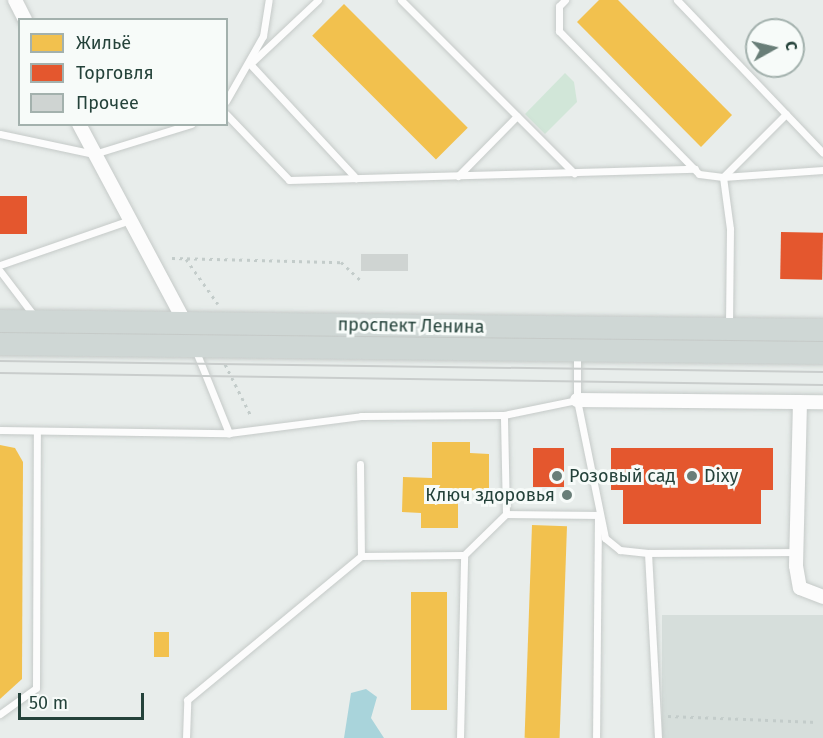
<!DOCTYPE html>
<meta charset="utf-8">
<style>
body{margin:0}
#map{position:relative;width:823px;height:738px;overflow:hidden;background:#e8edeb;font-family:"Fira Sans",sans-serif}
div>[style]{position:absolute}
[style*='--x']{left:calc(var(--x)*1px);top:calc(var(--y)*1px);width:calc(var(--w)*1px);rotate:calc(var(--a)*1deg)}
.built>*{inset:0;background:#d6dedb;transform-origin:0 0}
.green>*{inset:0;background:#d1e6d8}
.water>*{inset:0;background:#a9d4db}
.homes>*{inset:0;background:#f2c14e;transform-origin:0 0}
.shops>*{inset:0;background:#e4572e;transform-origin:0 0}
.building>*{inset:0;background:#cfd4d2;transform-origin:0 0}
.path>*{height:3px;margin-top:-1.5px;transform-origin:0;background:repeating-linear-gradient(90deg,#c3ccca 0 3px,transparent 0 7.5px)}
.roads{filter:drop-shadow(0 0 2px #c5cac8) drop-shadow(0 0 2px #c5cac8)}
.lane>*{height:7px;margin:-3.5px;padding:0 3.5px;transform-origin:3.5px;border-radius:3.5px;background:#fcfcfc}
.street>*{height:14px;margin:-7px;padding:0 7px;transform-origin:7px;border-radius:7px;background:#fcfcfc}
.primary>*{height:22px;margin:-11px;padding:0 11px;transform-origin:11px;border-radius:11px;background:#cfd7d5}
.tram>*{height:1.5px;margin:-0.75px;padding:0 0.75px;transform-origin:0.75px;border-radius:0.75px;background:#c9cdcc}
.dots>*{width:16px;height:16px;translate:-50% -50%;box-sizing:border-box;border:3px solid #f7fbf9;border-radius:50%}
span{translate:-50% -50%;white-space:nowrap;text-align:center;line-height:1.15;-webkit-text-stroke:6px #f7fbf9;paint-order:stroke}
.street-label{font-size:18px;color:#24423a}
.poi-label{font-size:18px;color:#24423a}
.left{translate:0 -50%;text-align:left}
.right{translate:-100% -50%;text-align:right}
.legend{position:absolute;left:18px;top:18px;width:210px;height:108px;box-sizing:border-box;background:#f7fbf9;border:2px solid #a3b1ad;margin:0;padding:8px 10px;list-style:none;font-size:18px;color:#24423a}
.legend li{display:flex;align-items:center;gap:12px;height:30px}
.legend b{width:30px;border:2px solid #a3b1ad}
.north{position:absolute;left:745px;top:18px;width:60px;height:60px;box-sizing:border-box;background:#f7fbf9;border:2px solid #a3b1ad;border-radius:50%;rotate:82deg;font-size:16px;font-weight:700;line-height:24px;text-align:center;color:#24423a}
.north::after{content:'';display:block;margin:auto;width:21px;height:27px;background:#697e78;clip-path:polygon(50% 0,100% 100%,50% 72%,0 100%)}
.scale{position:absolute;left:18px;top:693px;width:126px;height:27px;box-sizing:border-box;border:3px solid #24423a;border-top:0;padding-left:8px;font-size:18px;line-height:21px;white-space:nowrap;color:#24423a;-webkit-text-stroke:4px #f7fbf9;paint-order:stroke}
</style>
<div id="map">
<div class="built">
<i style="left:823px;top:615px;width:123px;height:161px;rotate:90deg"></i>
</div>
<div class="green">
<i style="clip-path:polygon(565px 73px,574px 82px,577px 102px,545px 134px,525px 114px)"></i>
</div>
<div class="water">
<i style="clip-path:polygon(366px 689px,377px 697px,371px 718px,384px 738px,344px 738px,351px 693px)"></i>
</div>
<div class="homes">
<i style="clip-path:polygon(599px 0,618px 0,732px 115px,701px 147px,577px 22px)"></i>
<i style="left:344px;top:4px;width:175px;height:45px;rotate:45deg"></i>
<i style="clip-path:polygon(432px 442px,470px 442px,470px 453px,489px 454px,489px 491px,458px 490px,458px 528px,421px 528px,421px 513px,402px 512px,403px 477px,432px 478px)"></i>
<i style="clip-path:polygon(0 445px,15px 448px,23px 462px,22px 679px,0 699px)"></i>
<i style="left:623px;top:490px;width:138px;height:34px"></i>
<i style="left:532px;top:525px;width:35px;height:213px;rotate:2deg"></i>
<i style="left:411px;top:592px;width:36px;height:118px"></i>
<i style="left:169px;top:632px;width:25px;height:15px;rotate:90deg"></i>
</div>
<div class="shops">
<i style="left:0;top:196px;width:27px;height:38px"></i>
<i style="left:781px;top:232px;width:42px;height:47px;rotate:1deg"></i>
<i style="left:564px;top:448px;width:39px;height:31px;rotate:90deg"></i>
<i style="clip-path:polygon(611px 448px,773px 448px,773px 490px,761px 490px,761px 524px,623px 524px,623px 490px,611px 490px)"></i>
</div>
<div class="building">
<i style="left:361px;top:254px;width:47px;height:17px"></i>
</div>
<div class="path">
<i style="--x:172;--y:258;--w:169;--a:1.4"></i>
<i style="--x:341;--y:262;--w:26;--a:43"></i>
<i style="--x:186;--y:259;--w:55;--a:54.6"></i>
<i style="--x:225;--y:364;--w:58;--a:63.4"></i>
<i style="--x:668;--y:716;--w:149;--a:2.3"></i>
</div>
<div class="roads">
<div class="lane">
<i style="--x:318;--y:0;--w:93;--a:136.7"></i>
<i style="--x:250;--y:64;--w:156;--a:47.1"></i>
<i style="--x:401;--y:0;--w:245;--a:45"></i>
<i style="--x:565;--y:0;--w:8;--a:135"></i>
<i style="--x:559;--y:6;--w:25;--a:90"></i>
<i style="--x:559;--y:31;--w:200;--a:45.6"></i>
<i style="--x:699;--y:174;--w:24;--a:7"></i>
<i style="--x:723;--y:177;--w:52;--a:82.3"></i>
<i style="--x:730;--y:229;--w:98;--a:90.6"></i>
<i style="--x:677;--y:0;--w:211;--a:46.3"></i>
<i style="--x:226;--y:101;--w:75;--a:-60.4"></i>
<i style="--x:263;--y:36;--w:36;--a:-81"></i>
<i style="--x:226;--y:114;--w:91;--a:46.3"></i>
<i style="--x:289;--y:180;--w:406;--a:-1.6"></i>
<i style="--x:786;--y:114;--w:89;--a:135"></i>
<i style="--x:723;--y:177;--w:100;--a:-4"></i>
<i style="--x:0;--y:134;--w:96;--a:12"></i>
<i style="--x:94;--y:154;--w:102;--a:-17.2"></i>
<i style="--x:458;--y:176;--w:84;--a:-45.5"></i>
<i style="--x:0;--y:265;--w:138;--a:-19.1"></i>
<i style="--x:0;--y:271;--w:58;--a:52.7"></i>
<i style="--x:195;--y:349;--w:91;--a:68"></i>
<i style="--x:577;--y:355;--w:45;--a:90"></i>
<i style="--x:577;--y:400;--w:141;--a:78.5"></i>
<i style="--x:605;--y:538;--w:19;--a:39"></i>
<i style="--x:620;--y:550;--w:28;--a:6"></i>
<i style="--x:648;--y:553;--w:185;--a:86.9"></i>
<i style="--x:0;--y:430;--w:229;--a:0.8"></i>
<i style="--x:229;--y:433;--w:133;--a:-7.3"></i>
<i style="--x:361;--y:416;--w:143;--a:-0.4"></i>
<i style="--x:504;--y:415;--w:75;--a:-11.6"></i>
<i style="--x:360;--y:464;--w:92;--a:89.4"></i>
<i style="--x:361;--y:556;--w:103;--a:-0.6"></i>
<i style="--x:464;--y:555;--w:59;--a:-44.3"></i>
<i style="--x:506;--y:514;--w:99;--a:-91.2"></i>
<i style="--x:506;--y:514;--w:92;--a:0.6"></i>
<i style="--x:598;--y:515;--w:223;--a:90.5"></i>
<i style="--x:648;--y:553;--w:148;--a:-0.4"></i>
<i style="--x:0;--y:714;--w:44;--a:-35.8"></i>
<i style="--x:36;--y:688;--w:257;--a:-89.8"></i>
<i style="--x:186;--y:738;--w:38;--a:-88"></i>
<i style="--x:187;--y:700;--w:226;--a:-39.6"></i>
<i style="--x:460;--y:738;--w:183;--a:-88.7"></i>
</div>
<div class="street">
<i style="--x:15;--y:0;--w:22;--a:63"></i>
<i style="--x:79;--y:124;--w:227;--a:61.9"></i>
<i style="--x:577;--y:400;--w:246;--a:0.5"></i>
<i style="--x:800;--y:402;--w:164;--a:91.4"></i>
<i style="--x:796;--y:566;--w:22;--a:80"></i>
<i style="--x:800;--y:588;--w:25;--a:21"></i>
</div>
<div class="primary">
<i style="--x:0;--y:321;--w:823;--a:0.63"></i>
<i style="--x:0;--y:344;--w:823;--a:0.63"></i>
</div>
</div>
<div class="tram">
<i style="--x:0;--y:361;--w:823;--a:0.77"></i>
<i style="--x:0;--y:373;--w:823;--a:0.84"></i>
</div>
<div class="dots">
<i style="left:557px;top:476px;background:#697e78"></i>
<i style="left:692px;top:476px;background:#697e78"></i>
<i style="left:567px;top:495px;background:#697e78"></i>
</div>
<div class="street-label">
<span style="left:411px;top:326px;rotate:1deg">проспект Ленина</span>
</div>
<div class="poi-label">
<span class="left" style="left:569px;top:476px">Розовый сад</span>
<span class="left" style="left:704px;top:476px">Dixy</span>
<span class="right" style="left:555px;top:495px">Ключ здоровья</span>
</div>
<ul class="legend">
<li><b style="height:16px;background:#f2c14e"></b>Жильё</li>
<li><b style="height:16px;background:#e4572e"></b>Торговля</li>
<li><b style="height:16px;background:#cfd4d2"></b>Прочее</li>
</ul>
<div class="north">С</div>
<div class="scale">50 m</div>
</div>
